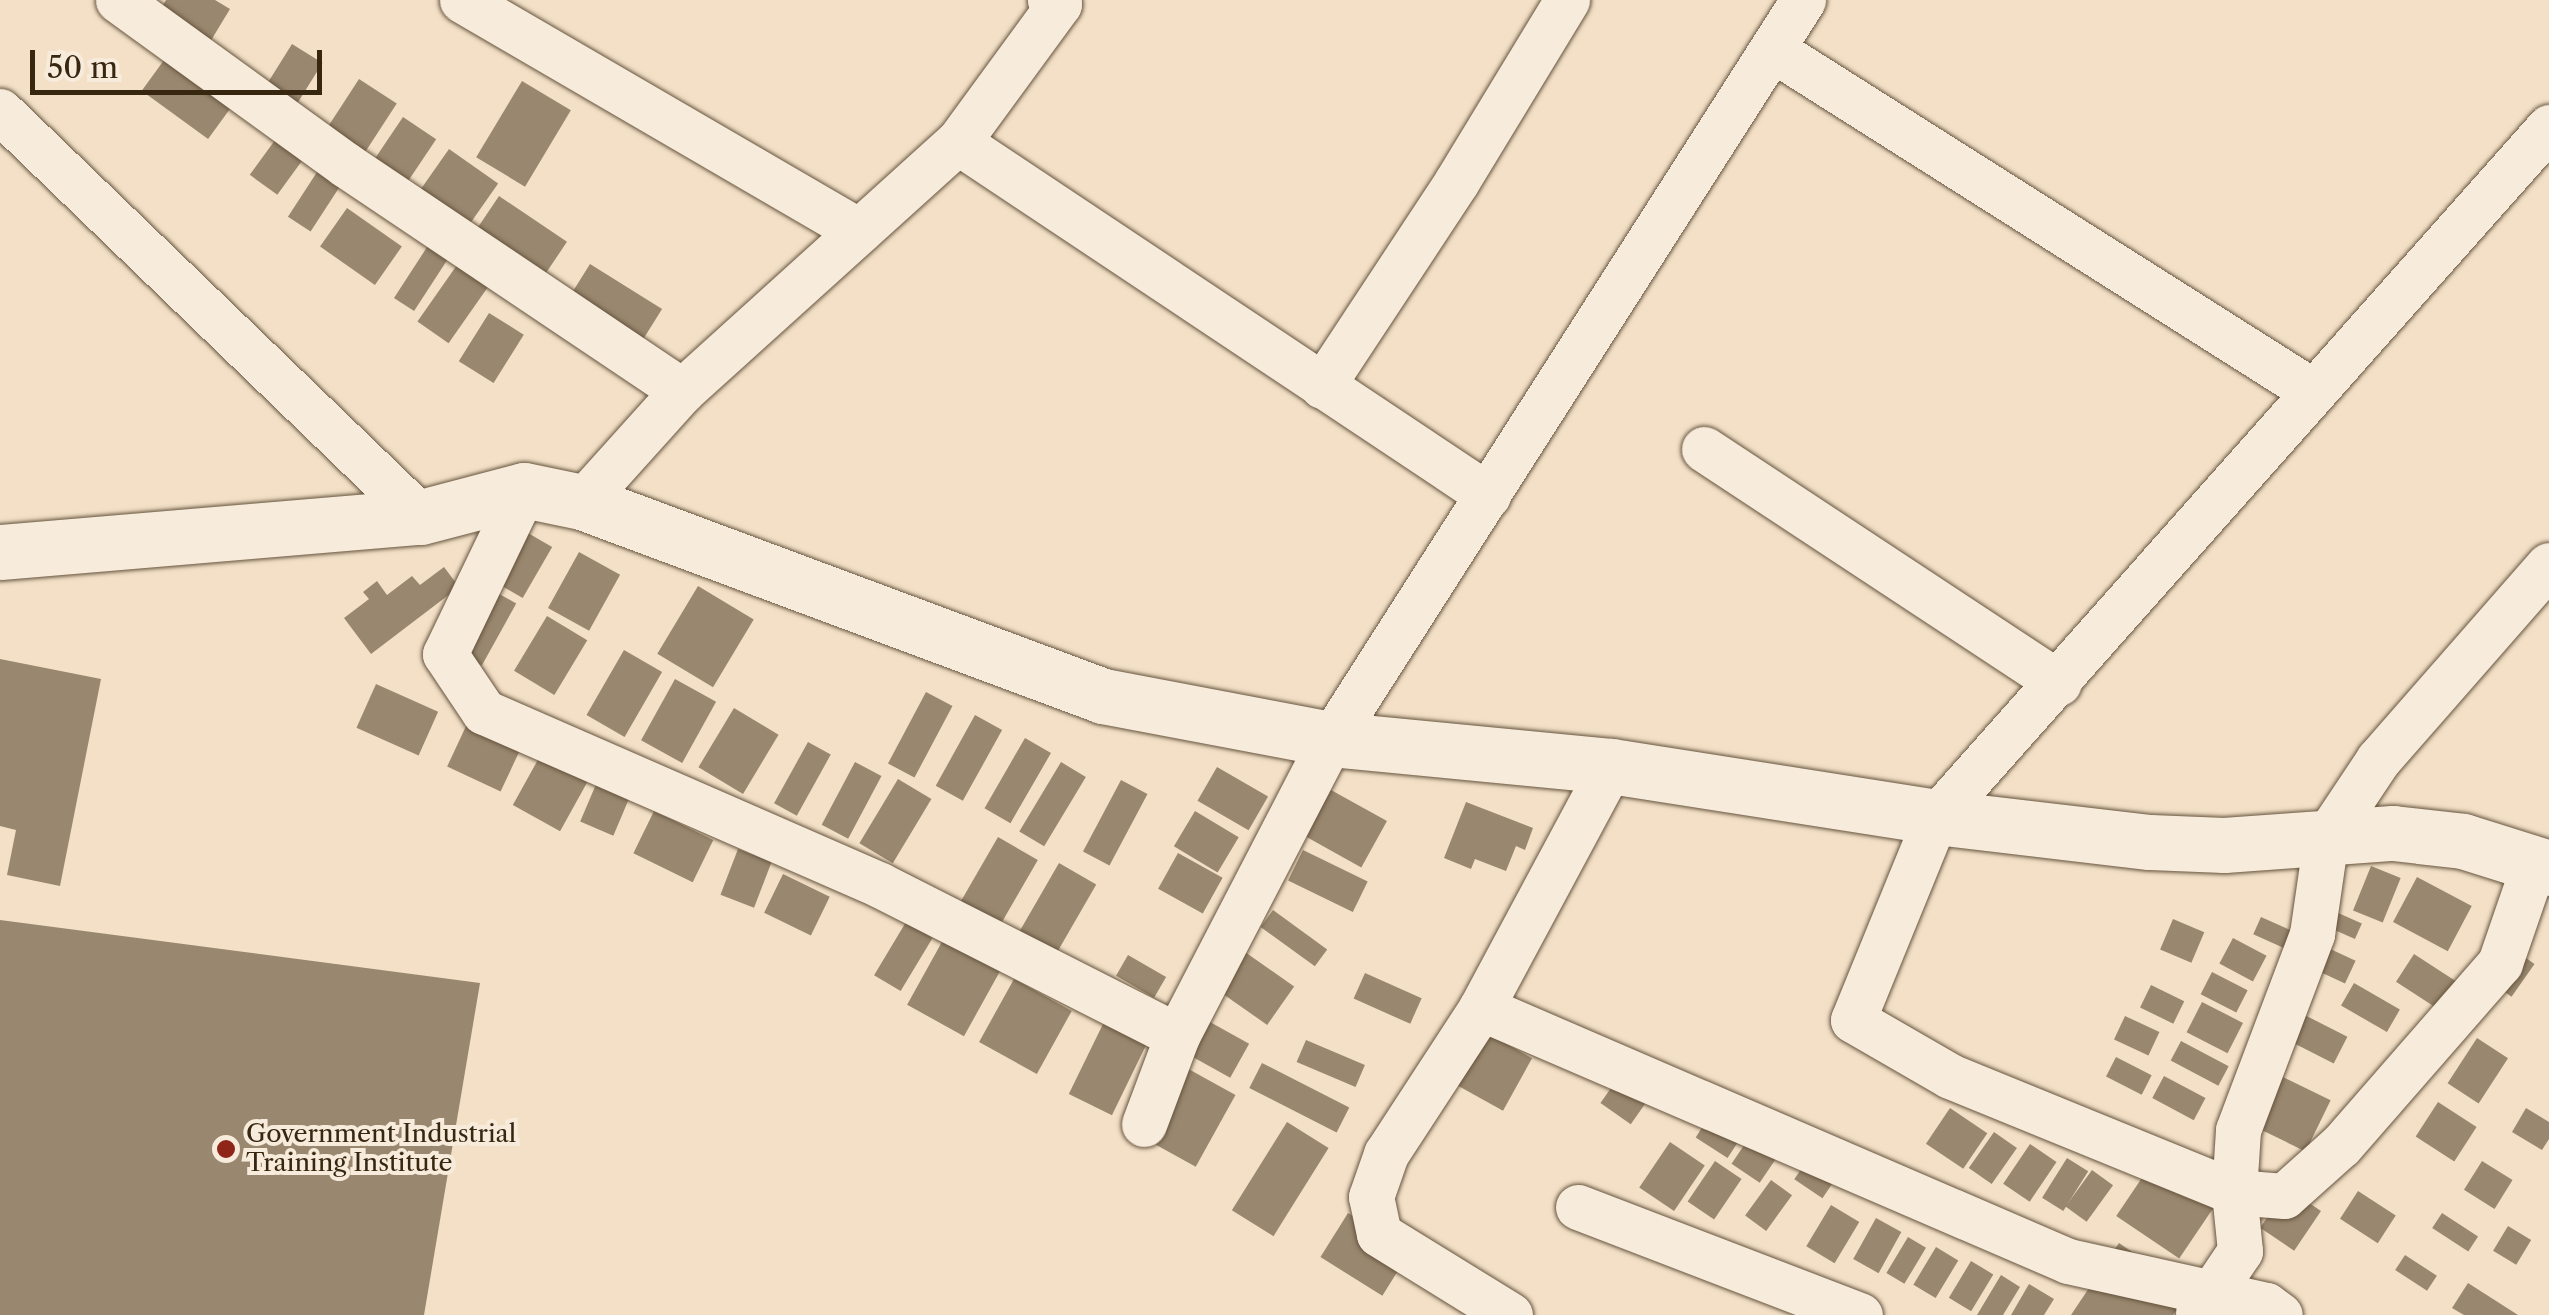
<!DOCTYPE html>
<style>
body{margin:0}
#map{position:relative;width:2549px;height:1315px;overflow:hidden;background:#f3e0c7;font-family:"Libre Caslon Text",serif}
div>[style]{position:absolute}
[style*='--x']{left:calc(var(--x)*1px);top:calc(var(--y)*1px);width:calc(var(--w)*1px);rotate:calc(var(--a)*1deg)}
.building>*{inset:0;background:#99876f;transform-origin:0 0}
.roads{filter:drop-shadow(0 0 2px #66543e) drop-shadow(0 0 2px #66543e)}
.minor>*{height:45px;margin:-22.5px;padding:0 22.5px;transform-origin:22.5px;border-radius:22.5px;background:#f7ebdb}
.tertiary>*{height:55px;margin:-27.5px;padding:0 27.5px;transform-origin:27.5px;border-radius:27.5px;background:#f7ebdb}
.dots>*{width:28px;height:28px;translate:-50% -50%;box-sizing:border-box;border:5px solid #f7ebdb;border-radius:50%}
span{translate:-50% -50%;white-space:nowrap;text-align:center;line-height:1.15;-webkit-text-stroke:8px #f7ebdb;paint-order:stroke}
.poi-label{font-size:25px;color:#372610}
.left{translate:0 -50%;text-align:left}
.scale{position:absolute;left:30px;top:50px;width:292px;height:45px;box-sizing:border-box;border:5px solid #372610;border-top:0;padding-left:12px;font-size:30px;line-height:35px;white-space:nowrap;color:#372610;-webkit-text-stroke:8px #f7ebdb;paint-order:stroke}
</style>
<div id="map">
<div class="building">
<i style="clip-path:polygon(166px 0,215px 0,230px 9px,207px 47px,156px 17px)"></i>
<i style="left:292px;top:44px;width:36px;height:59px;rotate:32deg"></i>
<i style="left:167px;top:56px;width:82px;height:43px;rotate:36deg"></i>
<i style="left:359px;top:79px;width:45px;height:57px;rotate:33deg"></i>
<i style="left:522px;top:81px;width:57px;height:89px;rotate:31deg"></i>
<i style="left:403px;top:117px;width:40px;height:51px;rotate:34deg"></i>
<i style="left:278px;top:136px;width:34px;height:48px;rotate:36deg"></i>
<i style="left:449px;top:149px;width:60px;height:52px;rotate:35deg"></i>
<i style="left:319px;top:169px;width:27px;height:57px;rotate:33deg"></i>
<i style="left:499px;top:196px;width:82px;height:46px;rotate:34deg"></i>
<i style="left:347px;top:208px;width:67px;height:47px;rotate:35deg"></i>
<i style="left:431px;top:241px;width:24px;height:68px;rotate:33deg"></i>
<i style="left:590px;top:264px;width:85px;height:41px;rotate:32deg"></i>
<i style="left:457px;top:265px;width:38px;height:69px;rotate:35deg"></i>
<i style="left:489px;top:313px;width:41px;height:57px;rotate:32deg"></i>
<i style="left:521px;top:529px;width:36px;height:59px;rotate:30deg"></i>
<i style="left:579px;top:552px;width:47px;height:64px;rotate:29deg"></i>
<i style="clip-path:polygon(444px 567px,459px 587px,371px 654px,344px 618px,369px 599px,363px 592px,377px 581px,387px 595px,412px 576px,420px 585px)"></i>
<i style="left:483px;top:585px;width:38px;height:71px;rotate:29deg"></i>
<i style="left:698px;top:586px;width:65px;height:79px;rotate:31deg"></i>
<i style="left:547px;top:616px;width:47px;height:64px;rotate:31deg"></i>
<i style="left:624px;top:650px;width:44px;height:75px;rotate:30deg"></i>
<i style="clip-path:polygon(0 659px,101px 679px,60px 886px,7px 875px,16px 830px,0 826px)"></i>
<i style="left:675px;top:679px;width:47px;height:70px;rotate:29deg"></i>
<i style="left:376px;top:684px;width:68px;height:48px;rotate:24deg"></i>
<i style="left:926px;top:692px;width:30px;height:81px;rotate:28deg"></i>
<i style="left:734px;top:708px;width:52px;height:69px;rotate:31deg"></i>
<i style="left:975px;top:715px;width:31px;height:81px;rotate:29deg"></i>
<i style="left:467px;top:724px;width:59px;height:47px;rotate:25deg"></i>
<i style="left:1025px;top:738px;width:30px;height:81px;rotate:30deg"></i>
<i style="left:808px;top:742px;width:26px;height:70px;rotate:29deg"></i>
<i style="left:540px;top:756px;width:54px;height:56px;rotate:29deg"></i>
<i style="left:855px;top:762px;width:30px;height:71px;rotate:28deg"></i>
<i style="left:1061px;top:762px;width:29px;height:81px;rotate:31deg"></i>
<i style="left:1217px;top:767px;width:59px;height:39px;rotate:30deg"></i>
<i style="left:898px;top:779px;width:39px;height:75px;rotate:31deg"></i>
<i style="left:1121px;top:780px;width:30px;height:81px;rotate:28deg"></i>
<i style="left:597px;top:782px;width:36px;height:43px;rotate:23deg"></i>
<i style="left:1331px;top:790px;width:64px;height:53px;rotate:29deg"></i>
<i style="clip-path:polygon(1466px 802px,1533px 828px,1525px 850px,1516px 846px,1506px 871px,1475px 859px,1471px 869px,1444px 858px)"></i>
<i style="left:654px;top:811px;width:66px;height:47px;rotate:26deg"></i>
<i style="left:1195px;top:811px;width:51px;height:41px;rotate:31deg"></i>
<i style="left:998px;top:837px;width:46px;height:76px;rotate:30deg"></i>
<i style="left:738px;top:849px;width:36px;height:49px;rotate:21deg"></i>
<i style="left:1303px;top:850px;width:72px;height:34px;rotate:26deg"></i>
<i style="left:1178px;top:853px;width:51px;height:41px;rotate:29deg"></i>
<i style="left:1059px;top:863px;width:43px;height:84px;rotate:30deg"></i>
<i style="left:2371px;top:866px;width:32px;height:48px;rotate:22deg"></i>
<i style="left:783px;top:874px;width:52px;height:43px;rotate:26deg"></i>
<i style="left:2417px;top:877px;width:62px;height:51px;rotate:28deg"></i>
<i style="left:2318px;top:904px;width:48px;height:17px;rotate:24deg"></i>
<i style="left:1273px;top:910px;width:67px;height:21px;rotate:36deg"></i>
<i style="left:2261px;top:917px;width:34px;height:19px;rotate:24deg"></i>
<i style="left:2173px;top:919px;width:34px;height:33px;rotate:23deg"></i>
<i style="clip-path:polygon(0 920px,480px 983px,424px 1315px,0 1315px)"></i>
<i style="left:906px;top:922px;width:31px;height:62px;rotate:31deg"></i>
<i style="left:2496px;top:937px;width:47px;height:40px;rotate:35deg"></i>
<i style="left:2233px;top:938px;width:38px;height:29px;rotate:28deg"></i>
<i style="left:943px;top:940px;width:65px;height:74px;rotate:29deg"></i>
<i style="left:2313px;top:941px;width:47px;height:25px;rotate:25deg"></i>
<i style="left:1245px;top:952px;width:60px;height:47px;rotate:35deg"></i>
<i style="left:2414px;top:954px;width:56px;height:33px;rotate:33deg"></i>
<i style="left:1128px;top:955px;width:44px;height:24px;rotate:30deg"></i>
<i style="left:2212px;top:972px;width:40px;height:25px;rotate:27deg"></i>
<i style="left:1365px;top:973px;width:62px;height:28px;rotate:24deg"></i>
<i style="left:1014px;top:979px;width:66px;height:72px;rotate:29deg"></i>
<i style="left:2354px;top:983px;width:53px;height:26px;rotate:30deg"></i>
<i style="left:2151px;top:985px;width:37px;height:25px;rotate:26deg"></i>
<i style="left:2202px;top:1002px;width:46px;height:34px;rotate:27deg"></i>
<i style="left:2285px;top:1005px;width:70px;height:30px;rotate:27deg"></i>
<i style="left:1456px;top:1016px;width:87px;height:60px;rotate:29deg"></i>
<i style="left:2125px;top:1016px;width:38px;height:26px;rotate:25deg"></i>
<i style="left:1201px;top:1017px;width:55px;height:39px;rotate:29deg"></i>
<i style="left:1103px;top:1024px;width:48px;height:78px;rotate:26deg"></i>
<i style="left:2477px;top:1038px;width:37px;height:54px;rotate:33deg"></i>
<i style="left:1306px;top:1040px;width:64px;height:24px;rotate:23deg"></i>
<i style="left:2181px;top:1041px;width:54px;height:22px;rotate:28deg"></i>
<i style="left:2116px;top:1057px;width:40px;height:22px;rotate:27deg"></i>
<i style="left:1632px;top:1058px;width:37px;height:55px;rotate:35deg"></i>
<i style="left:1262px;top:1063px;width:98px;height:28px;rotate:27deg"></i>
<i style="left:1183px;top:1066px;width:60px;height:82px;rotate:29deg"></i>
<i style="left:2164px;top:1076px;width:47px;height:25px;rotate:28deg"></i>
<i style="left:2283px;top:1077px;width:53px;height:57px;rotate:26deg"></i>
<i style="left:2438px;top:1102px;width:46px;height:41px;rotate:33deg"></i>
<i style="left:1718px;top:1103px;width:38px;height:41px;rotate:33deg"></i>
<i style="left:1950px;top:1108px;width:45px;height:43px;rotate:34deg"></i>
<i style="clip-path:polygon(2526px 1108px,2549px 1122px,2549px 1139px,2542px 1150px,2512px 1132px)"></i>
<i style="left:1287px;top:1122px;width:49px;height:104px;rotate:32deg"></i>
<i style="left:1755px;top:1129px;width:34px;height:42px;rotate:34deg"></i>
<i style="left:1994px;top:1132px;width:28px;height:44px;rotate:35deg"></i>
<i style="left:1820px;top:1141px;width:34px;height:46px;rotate:34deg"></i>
<i style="left:1670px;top:1142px;width:42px;height:55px;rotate:34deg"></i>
<i style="left:2030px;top:1144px;width:32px;height:48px;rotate:34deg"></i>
<i style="left:2067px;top:1158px;width:25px;height:47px;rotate:32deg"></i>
<i style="left:1715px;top:1161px;width:32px;height:49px;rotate:34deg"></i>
<i style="left:2482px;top:1161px;width:36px;height:34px;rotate:32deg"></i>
<i style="left:2152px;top:1163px;width:76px;height:64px;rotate:34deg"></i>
<i style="left:2092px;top:1170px;width:26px;height:45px;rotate:36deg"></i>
<i style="left:1771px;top:1180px;width:26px;height:44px;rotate:36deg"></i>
<i style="left:2287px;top:1188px;width:41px;height:48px;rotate:34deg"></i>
<i style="left:2358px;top:1191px;width:45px;height:33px;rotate:33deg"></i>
<i style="left:1831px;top:1205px;width:33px;height:48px;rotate:31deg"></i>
<i style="left:1348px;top:1213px;width:73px;height:52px;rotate:32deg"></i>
<i style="left:2442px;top:1213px;width:43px;height:18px;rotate:33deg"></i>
<i style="left:1876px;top:1218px;width:29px;height:47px;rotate:29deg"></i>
<i style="left:2508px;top:1226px;width:27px;height:29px;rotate:31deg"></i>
<i style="left:1908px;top:1237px;width:21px;height:42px;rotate:31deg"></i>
<i style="clip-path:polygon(2119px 1243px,2189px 1291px,2173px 1315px,2071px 1315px)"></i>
<i style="left:1936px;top:1247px;width:26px;height:44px;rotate:31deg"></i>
<i style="left:2405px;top:1255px;width:38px;height:18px;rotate:33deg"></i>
<i style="left:1971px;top:1261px;width:26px;height:43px;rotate:31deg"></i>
<i style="clip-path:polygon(2001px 1275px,2020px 1287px,2003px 1315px,1977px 1315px)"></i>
<i style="clip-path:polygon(2468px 1283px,2518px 1315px,2464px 1315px,2452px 1308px)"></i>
<i style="clip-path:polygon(2029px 1284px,2054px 1299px,2044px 1315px,2011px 1315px)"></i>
</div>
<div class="roads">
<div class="minor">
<i style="--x:118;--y:0;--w:281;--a:35.9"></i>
<i style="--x:346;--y:165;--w:405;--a:33.9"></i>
<i style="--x:462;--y:0;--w:459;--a:30.2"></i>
<i style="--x:1772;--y:49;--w:641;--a:32.33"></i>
<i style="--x:0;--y:111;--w:585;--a:43.96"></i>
<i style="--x:958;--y:142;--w:637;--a:33.67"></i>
<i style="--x:1322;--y:386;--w:245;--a:-56.6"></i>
<i style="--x:1457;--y:181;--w:212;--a:-58.7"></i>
<i style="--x:1704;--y:449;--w:425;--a:33.4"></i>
<i style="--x:524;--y:490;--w:182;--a:115.7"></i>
<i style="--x:445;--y:654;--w:70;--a:56.1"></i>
<i style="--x:484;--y:712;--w:432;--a:23.6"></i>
<i style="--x:880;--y:885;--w:333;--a:26.9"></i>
<i style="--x:582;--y:502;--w:149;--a:-48"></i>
<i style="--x:682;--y:391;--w:372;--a:-42.1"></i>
<i style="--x:958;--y:142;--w:171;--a:-53.8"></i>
<i style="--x:1059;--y:4;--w:10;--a:-156"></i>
<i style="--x:2534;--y:864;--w:105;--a:109"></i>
<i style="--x:2500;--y:963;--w:242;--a:131.1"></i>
<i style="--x:2341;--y:1145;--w:76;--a:138.2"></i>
<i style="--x:2284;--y:1196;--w:50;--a:-175.4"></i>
<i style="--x:2234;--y:1192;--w:307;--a:-157.8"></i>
<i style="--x:1950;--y:1076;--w:112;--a:-150"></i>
<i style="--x:1853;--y:1020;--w:219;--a:-67.8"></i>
<i style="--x:1936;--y:817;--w:923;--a:-48.38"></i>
<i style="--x:1481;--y:1008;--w:639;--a:23.32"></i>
<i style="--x:2068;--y:1261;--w:203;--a:12.5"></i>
<i style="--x:2266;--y:1305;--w:17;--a:36"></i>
<i style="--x:1144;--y:1124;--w:94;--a:-69.4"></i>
<i style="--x:1177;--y:1036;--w:335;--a:-62.6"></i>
<i style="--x:1331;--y:739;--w:877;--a:-57.43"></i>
<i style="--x:1578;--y:1207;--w:302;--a:21"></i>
<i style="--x:2198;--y:1313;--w:75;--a:-55.9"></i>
<i style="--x:2240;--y:1251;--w:59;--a:-95.8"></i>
<i style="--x:2234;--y:1192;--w:62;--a:-86.3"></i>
<i style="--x:2238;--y:1130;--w:210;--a:-69.3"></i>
<i style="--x:2312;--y:934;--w:97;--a:-81.7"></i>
<i style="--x:2326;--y:838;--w:94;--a:-56.3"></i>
<i style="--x:2378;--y:760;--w:259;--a:-48.8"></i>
<i style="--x:1510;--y:1315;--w:154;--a:-148.3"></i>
<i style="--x:1379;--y:1234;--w:38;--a:-102"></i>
<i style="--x:1371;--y:1197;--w:46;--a:-70.8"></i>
<i style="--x:1386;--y:1154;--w:174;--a:-56.9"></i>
<i style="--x:1481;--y:1008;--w:275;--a:-61.8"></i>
</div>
<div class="tertiary">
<i style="--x:0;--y:552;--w:422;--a:-4.8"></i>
<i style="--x:421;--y:517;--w:106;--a:-14.7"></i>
<i style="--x:524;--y:490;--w:59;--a:11.7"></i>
<i style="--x:582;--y:502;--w:556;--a:20.42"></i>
<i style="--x:1103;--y:696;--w:232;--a:10.7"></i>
<i style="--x:1331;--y:739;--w:281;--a:5.5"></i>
<i style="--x:1611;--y:766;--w:329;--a:8.9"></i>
<i style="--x:1936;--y:817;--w:215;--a:6.7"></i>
<i style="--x:2150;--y:842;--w:74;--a:2.3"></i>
<i style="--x:2224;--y:845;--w:169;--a:-4.1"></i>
<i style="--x:2393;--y:833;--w:70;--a:6.5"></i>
<i style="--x:2463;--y:841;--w:90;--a:17.4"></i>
</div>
</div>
<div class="dots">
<i style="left:226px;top:1149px;background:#8f2418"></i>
</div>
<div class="poi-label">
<span class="left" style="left:246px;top:1149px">Government Industrial<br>Training Institute</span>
</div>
<div class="scale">50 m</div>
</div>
